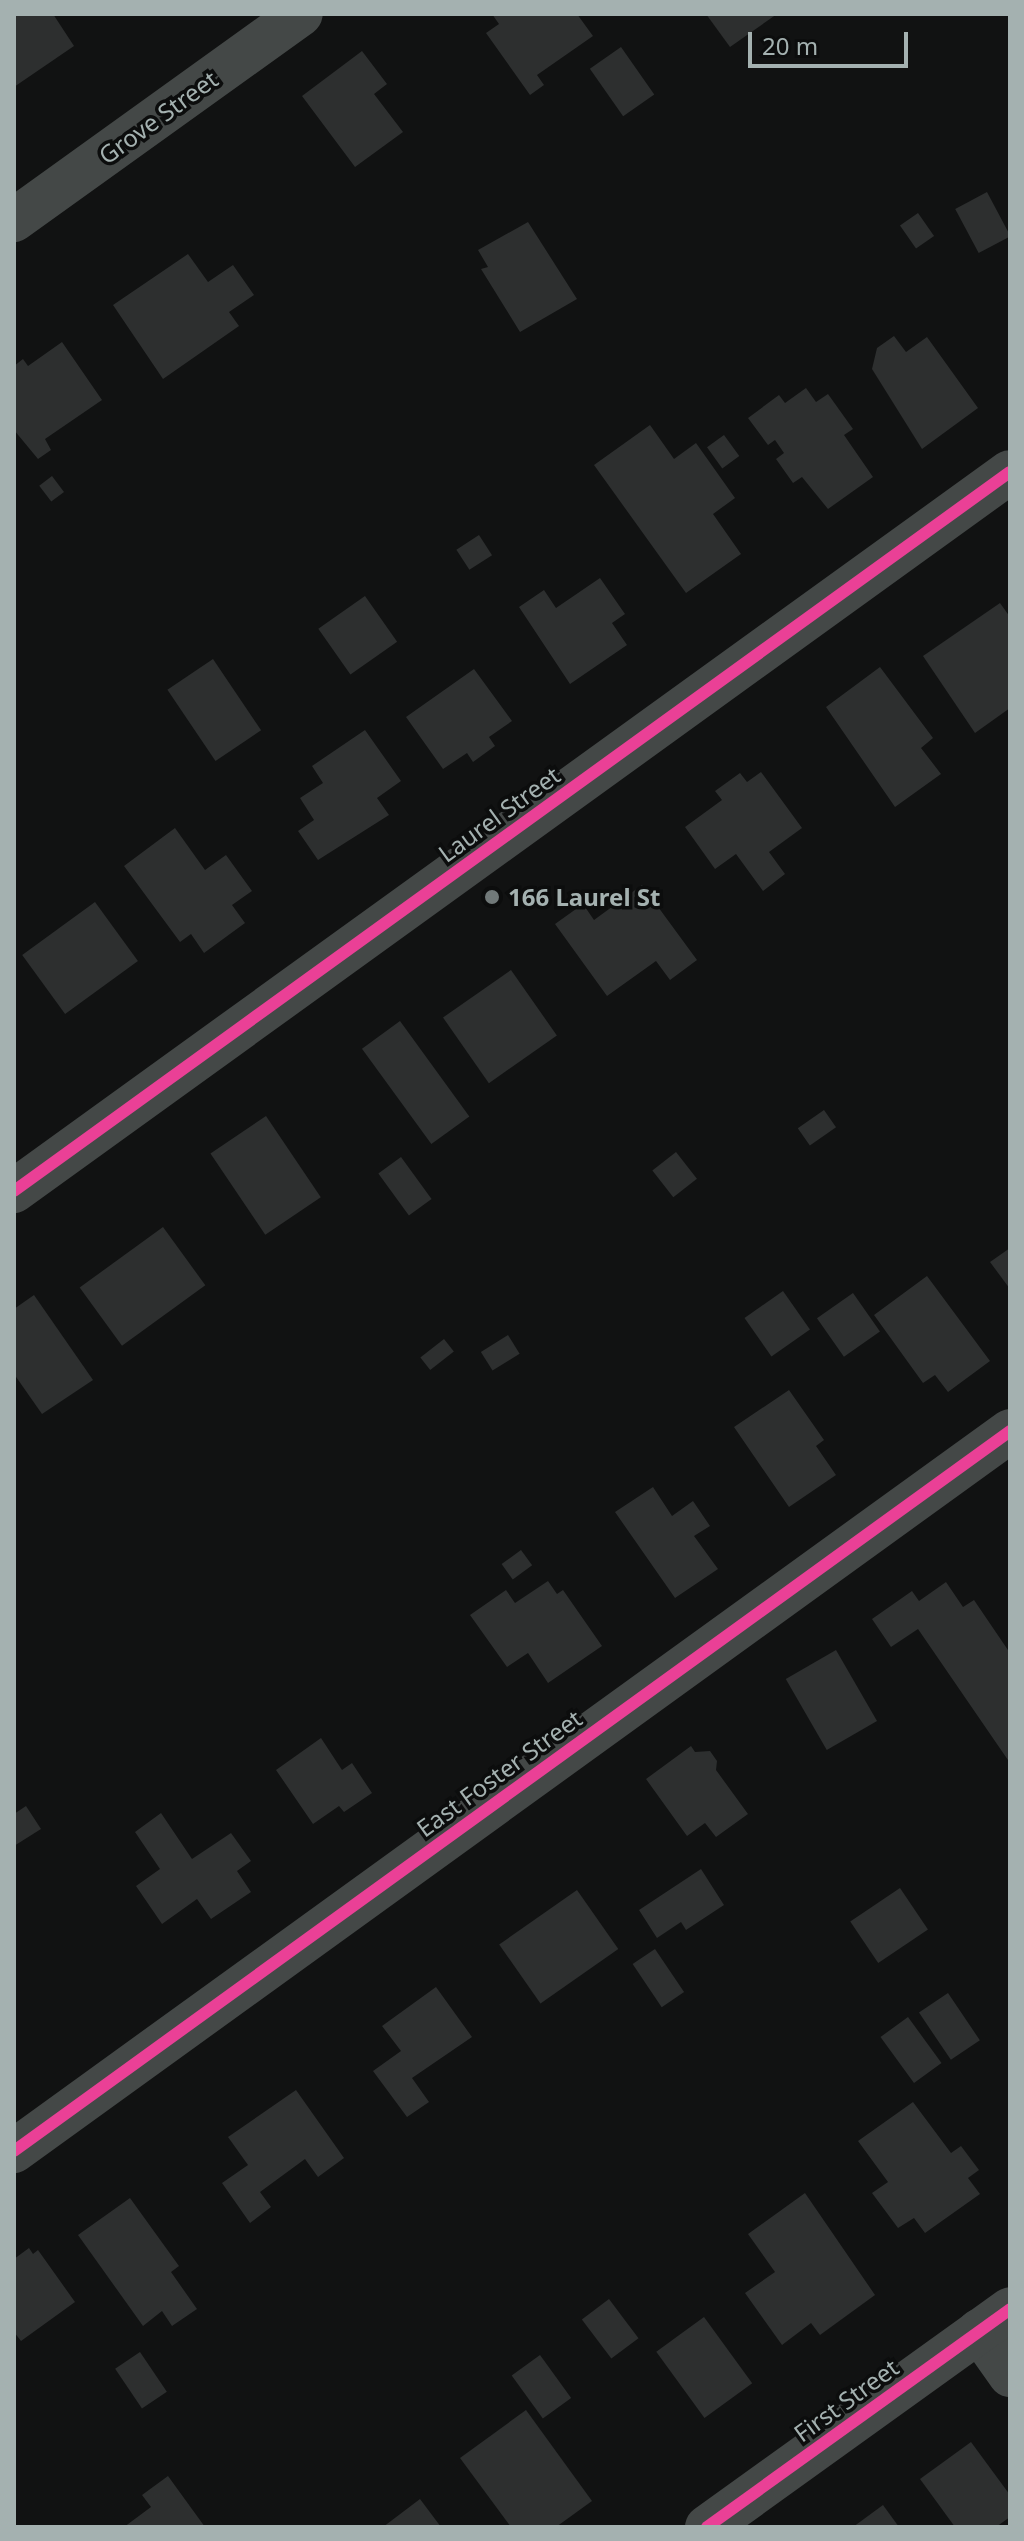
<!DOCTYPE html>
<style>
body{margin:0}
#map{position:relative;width:1024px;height:2541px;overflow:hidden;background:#111212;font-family:"Noto Sans",sans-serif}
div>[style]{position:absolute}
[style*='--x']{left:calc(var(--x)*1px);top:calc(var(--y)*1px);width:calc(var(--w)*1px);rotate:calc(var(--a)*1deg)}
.building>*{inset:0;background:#2d2f2f;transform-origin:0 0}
.street>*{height:44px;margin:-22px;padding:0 22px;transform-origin:22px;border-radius:22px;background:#444847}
.cycleway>*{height:12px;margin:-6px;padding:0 6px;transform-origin:6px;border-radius:6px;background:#ea4096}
.dots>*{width:22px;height:22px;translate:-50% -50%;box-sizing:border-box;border:4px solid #0c0d0d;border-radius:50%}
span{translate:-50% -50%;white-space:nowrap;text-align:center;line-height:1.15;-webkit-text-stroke:7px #0c0d0d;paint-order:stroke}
.street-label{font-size:24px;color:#a4b1b0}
.poi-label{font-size:24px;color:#a4b1b0;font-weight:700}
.left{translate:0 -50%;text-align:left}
.frame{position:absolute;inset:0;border:16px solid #a4b1b0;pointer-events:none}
.scale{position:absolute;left:748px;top:32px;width:160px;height:36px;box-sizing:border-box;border:4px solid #a4b1b0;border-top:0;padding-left:10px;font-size:24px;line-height:28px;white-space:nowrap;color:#a4b1b0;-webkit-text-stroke:6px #0c0d0d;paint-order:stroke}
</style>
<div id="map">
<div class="building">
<i style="clip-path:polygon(14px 14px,53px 14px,74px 46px,14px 87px)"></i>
<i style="clip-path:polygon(492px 14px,577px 14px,593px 36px,537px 75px,544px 85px,530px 95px,486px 33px,499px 24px)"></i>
<i style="clip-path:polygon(706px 14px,777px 14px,730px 47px)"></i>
<i style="left:621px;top:47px;width:58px;height:38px;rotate:55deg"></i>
<i style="clip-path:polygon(362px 51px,387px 84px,374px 94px,403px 132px,355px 167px,302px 96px)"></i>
<i style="left:987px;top:192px;width:50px;height:36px;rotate:62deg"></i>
<i style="left:918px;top:213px;width:28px;height:22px;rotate:55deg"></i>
<i style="clip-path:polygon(528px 222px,577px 299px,520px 332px,481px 269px,488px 267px,478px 250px)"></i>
<i style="clip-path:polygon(188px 254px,208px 282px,233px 265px,254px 295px,229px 312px,239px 326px,163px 379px,113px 305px)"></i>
<i style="clip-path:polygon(894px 336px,906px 352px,927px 337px,978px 408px,922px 449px,872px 369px,877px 348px)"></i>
<i style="clip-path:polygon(62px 342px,102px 400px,45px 439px,51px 450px,38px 459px,14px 430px,14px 366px,23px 359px,28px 366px)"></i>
<i style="clip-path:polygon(806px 388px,816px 402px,828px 394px,853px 429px,844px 435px,873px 477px,828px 509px,802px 477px,793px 483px,776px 459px,784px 453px,775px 440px,768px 445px,748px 418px,779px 395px,785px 403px)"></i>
<i style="clip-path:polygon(650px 425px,674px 459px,696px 443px,735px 498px,713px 514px,741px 554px,686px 593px,594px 465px)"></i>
<i style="left:724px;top:435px;width:26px;height:21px;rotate:54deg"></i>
<i style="left:52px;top:476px;width:20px;height:16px;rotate:53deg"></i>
<i style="left:479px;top:535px;width:24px;height:27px;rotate:57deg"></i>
<i style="clip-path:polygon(600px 578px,625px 614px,612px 623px,627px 645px,570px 684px,519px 607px,544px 590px,556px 608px)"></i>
<i style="left:365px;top:596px;width:56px;height:57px;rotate:55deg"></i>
<i style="clip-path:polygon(1000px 603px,1010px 617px,1010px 708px,975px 733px,923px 656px)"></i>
<i style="left:213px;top:659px;width:86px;height:55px;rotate:56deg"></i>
<i style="clip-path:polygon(880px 667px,933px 738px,921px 748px,941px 774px,895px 807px,826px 707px)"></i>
<i style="clip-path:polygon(474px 669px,512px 721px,489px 737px,495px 746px,473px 762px,467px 753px,443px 769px,406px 717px)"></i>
<i style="clip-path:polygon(365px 730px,401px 781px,377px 798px,389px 815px,318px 860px,298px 831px,314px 820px,300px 798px,323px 783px,312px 766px)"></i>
<i style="clip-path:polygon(761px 772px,802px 828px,769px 852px,785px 874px,763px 891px,736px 854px,715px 869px,685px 827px,722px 800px,715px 791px,740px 773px,747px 782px)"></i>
<i style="clip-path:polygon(175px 828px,205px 870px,226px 855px,252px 891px,232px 905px,245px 923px,204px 953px,191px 934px,180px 942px,124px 866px)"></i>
<i style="clip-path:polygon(642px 885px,697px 960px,670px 980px,656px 961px,607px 996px,555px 924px,583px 904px,594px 920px)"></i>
<i style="left:95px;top:902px;width:73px;height:90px;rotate:54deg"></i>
<i style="left:511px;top:970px;width:80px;height:83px;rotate:55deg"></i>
<i style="left:400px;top:1021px;width:118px;height:47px;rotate:54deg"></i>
<i style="left:824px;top:1110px;width:21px;height:32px;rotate:55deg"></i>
<i style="left:266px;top:1116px;width:98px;height:67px;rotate:56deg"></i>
<i style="left:676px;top:1152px;width:34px;height:30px;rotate:52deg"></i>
<i style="left:401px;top:1157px;width:52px;height:28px;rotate:54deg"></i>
<i style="left:163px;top:1227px;width:72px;height:103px;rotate:54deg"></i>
<i style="clip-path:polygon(1010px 1248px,1010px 1289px,990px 1262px)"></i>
<i style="clip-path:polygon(927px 1276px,990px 1361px,948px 1392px,935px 1375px,923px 1383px,874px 1315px)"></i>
<i style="left:783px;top:1291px;width:47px;height:47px;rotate:55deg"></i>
<i style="left:853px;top:1293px;width:47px;height:44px;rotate:55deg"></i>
<i style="clip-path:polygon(34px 1295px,93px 1380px,42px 1414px,14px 1374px,14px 1309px)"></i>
<i style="left:508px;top:1335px;width:22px;height:32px;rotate:58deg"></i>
<i style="left:444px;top:1339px;width:16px;height:30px;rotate:52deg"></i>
<i style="clip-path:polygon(789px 1390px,824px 1440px,816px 1446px,836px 1475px,789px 1507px,734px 1427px)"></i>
<i style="clip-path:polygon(653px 1487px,672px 1516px,693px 1501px,710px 1526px,694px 1536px,718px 1569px,675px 1598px,615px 1512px)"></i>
<i style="left:521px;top:1550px;width:19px;height:24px;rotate:54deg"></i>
<i style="clip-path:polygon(548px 1581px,557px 1594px,563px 1590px,602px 1646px,548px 1683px,528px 1653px,507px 1667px,470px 1615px,506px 1590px,515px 1603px)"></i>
<i style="clip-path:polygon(946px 1582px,963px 1607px,974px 1600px,1010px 1653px,1010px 1763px,918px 1629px,891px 1647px,872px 1619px,912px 1591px,919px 1601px)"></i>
<i style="left:836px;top:1650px;width:82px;height:58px;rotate:60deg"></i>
<i style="clip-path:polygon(321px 1738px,342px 1770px,352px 1763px,372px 1793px,344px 1812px,339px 1806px,313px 1824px,276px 1770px)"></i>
<i style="clip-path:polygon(691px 1746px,695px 1752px,710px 1751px,717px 1761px,716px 1770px,748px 1814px,716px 1837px,705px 1823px,687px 1836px,646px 1779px)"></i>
<i style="clip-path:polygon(26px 1806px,41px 1829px,14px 1846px,14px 1814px)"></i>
<i style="clip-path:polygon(161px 1813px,192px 1859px,231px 1833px,251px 1861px,237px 1871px,251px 1892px,211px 1919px,197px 1899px,162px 1924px,136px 1886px,160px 1869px,135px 1832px)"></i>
<i style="clip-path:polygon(701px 1869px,724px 1905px,686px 1930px,681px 1922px,657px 1938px,639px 1910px)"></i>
<i style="left:900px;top:1888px;width:50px;height:60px;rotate:56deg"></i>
<i style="left:577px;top:1890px;width:72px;height:95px;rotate:55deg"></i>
<i style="left:655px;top:1949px;width:52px;height:27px;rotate:56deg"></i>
<i style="clip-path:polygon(436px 1987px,472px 2037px,412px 2078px,429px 2102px,407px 2117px,373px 2071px,401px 2051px,382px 2026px)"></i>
<i style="left:948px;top:1993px;width:57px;height:35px;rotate:56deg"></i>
<i style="left:908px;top:2017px;width:57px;height:34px;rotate:54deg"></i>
<i style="clip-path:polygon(296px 2090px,344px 2158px,318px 2177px,305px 2159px,260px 2192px,271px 2207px,250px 2223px,222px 2183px,248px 2165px,228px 2137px)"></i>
<i style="clip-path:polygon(913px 2102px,951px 2153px,961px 2146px,979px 2170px,968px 2178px,980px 2194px,925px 2233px,914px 2218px,898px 2228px,872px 2193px,888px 2182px,858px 2141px)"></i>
<i style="clip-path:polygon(805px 2193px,875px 2295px,820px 2335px,811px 2323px,782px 2345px,745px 2293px,775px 2272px,748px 2234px)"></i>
<i style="clip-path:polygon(130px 2198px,179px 2266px,171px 2272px,197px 2309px,172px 2326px,162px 2311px,143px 2326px,78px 2235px)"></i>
<i style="clip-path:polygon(29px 2248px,33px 2254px,38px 2250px,75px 2302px,21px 2341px,14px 2332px,14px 2259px)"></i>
<i style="left:609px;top:2299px;width:49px;height:34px;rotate:53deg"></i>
<i style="left:704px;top:2317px;width:82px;height:59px;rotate:54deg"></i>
<i style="left:140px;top:2352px;width:48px;height:30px;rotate:56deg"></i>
<i style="left:540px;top:2355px;width:53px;height:35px;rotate:54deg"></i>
<i style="clip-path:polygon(526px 2410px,592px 2501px,556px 2527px,511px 2527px,460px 2458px)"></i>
<i style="clip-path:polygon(971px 2442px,1010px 2495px,1010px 2517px,996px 2527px,955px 2527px,920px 2479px)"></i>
<i style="clip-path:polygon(168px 2476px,205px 2527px,124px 2527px,151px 2507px,142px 2495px)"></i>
<i style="clip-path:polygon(420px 2499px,441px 2527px,383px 2527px)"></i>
<i style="clip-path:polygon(883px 2505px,899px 2527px,853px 2527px)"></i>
</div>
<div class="street">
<i style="--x:14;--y:220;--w:353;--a:-35.7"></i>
<i style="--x:14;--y:1191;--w:1228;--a:-35.83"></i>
<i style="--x:14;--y:2151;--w:1229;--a:-35.86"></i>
<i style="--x:979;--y:2331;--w:54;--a:54.8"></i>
<i style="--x:707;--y:2527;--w:373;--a:-35.7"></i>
</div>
<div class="cycleway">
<i style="--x:14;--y:1191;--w:1228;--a:-35.83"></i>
<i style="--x:14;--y:2151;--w:1229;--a:-35.86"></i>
<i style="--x:707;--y:2527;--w:373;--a:-35.7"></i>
</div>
<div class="dots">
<i style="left:492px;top:897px;background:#717979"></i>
</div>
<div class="street-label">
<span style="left:158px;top:117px;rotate:-36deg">Grove Street</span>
<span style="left:499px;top:814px;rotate:-36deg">Laurel Street</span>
<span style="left:499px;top:1773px;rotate:-36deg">East Foster Street</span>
<span style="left:846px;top:2400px;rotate:-36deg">First Street</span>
</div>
<div class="poi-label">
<span class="left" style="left:508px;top:897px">166 Laurel St</span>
</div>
<div class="frame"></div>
<div class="scale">20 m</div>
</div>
